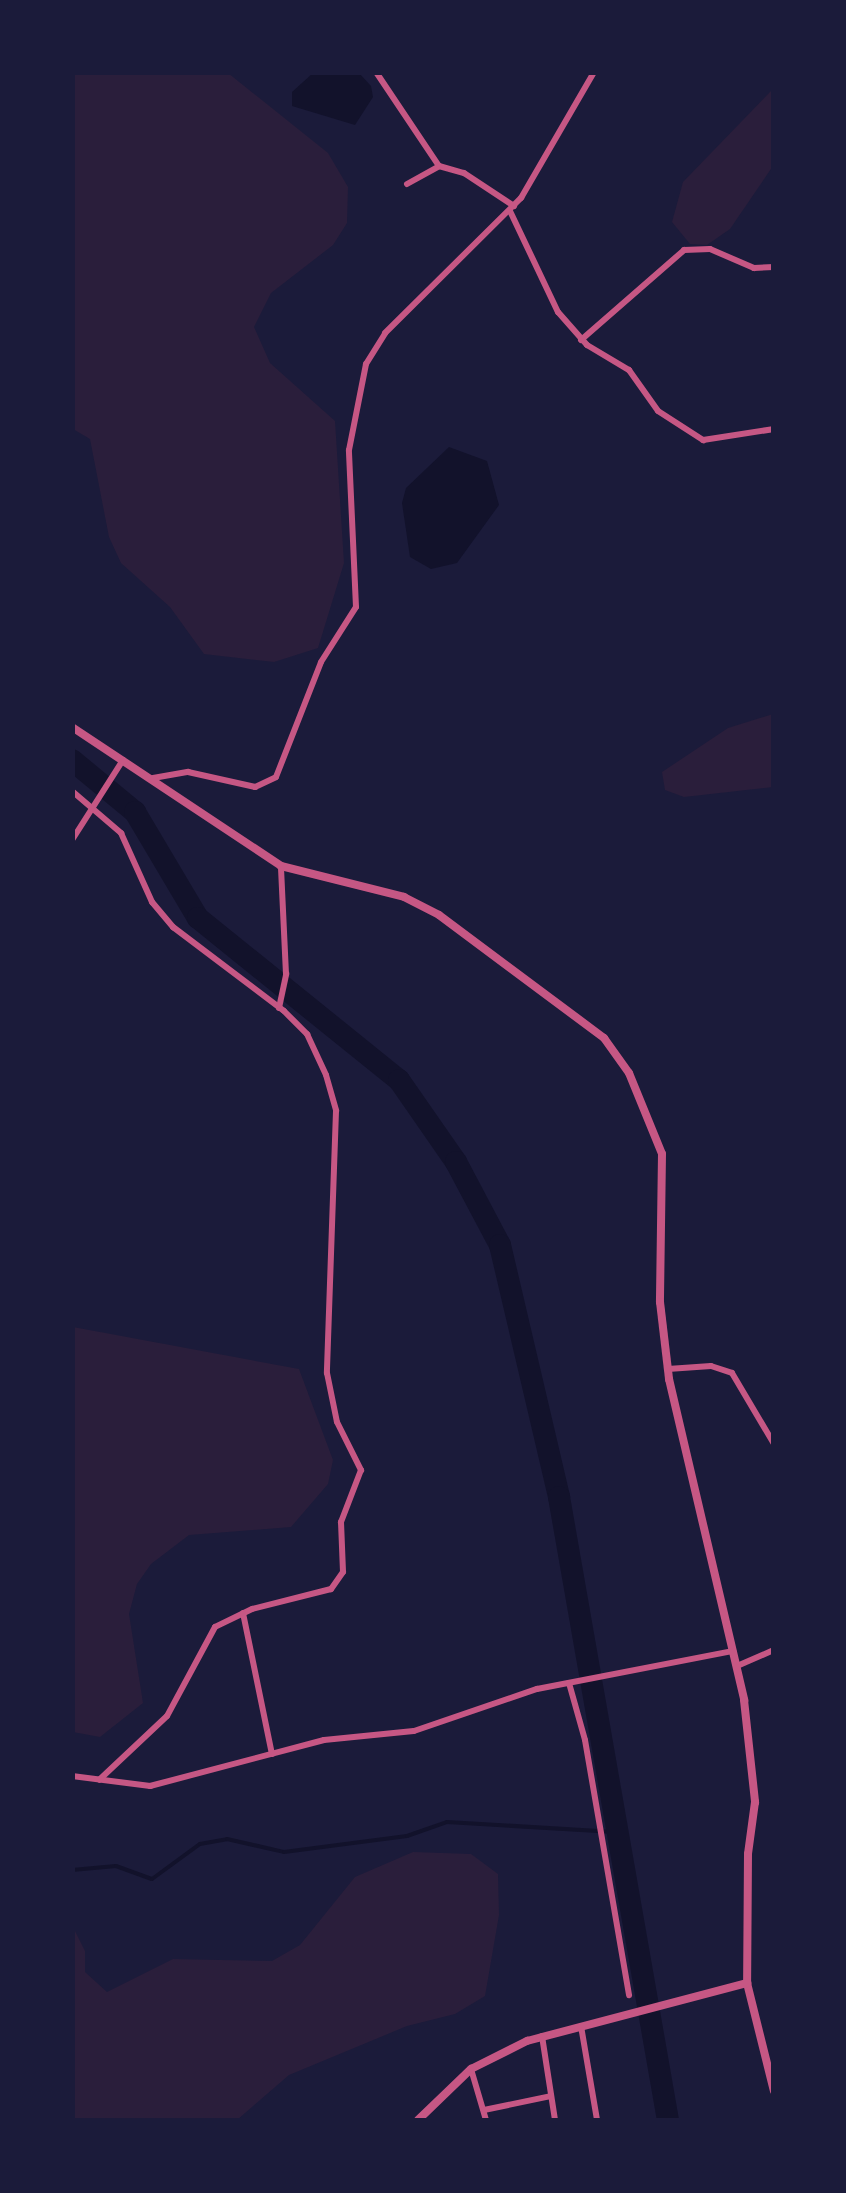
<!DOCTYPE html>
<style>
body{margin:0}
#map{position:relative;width:846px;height:2193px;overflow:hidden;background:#1b1b3a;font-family:Raleway,sans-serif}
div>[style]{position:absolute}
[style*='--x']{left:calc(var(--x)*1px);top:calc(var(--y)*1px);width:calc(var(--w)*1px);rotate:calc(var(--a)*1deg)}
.green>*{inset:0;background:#2a1e3b}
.water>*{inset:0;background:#12122b}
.stream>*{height:4px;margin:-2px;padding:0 2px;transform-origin:2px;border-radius:2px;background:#12122b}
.river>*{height:22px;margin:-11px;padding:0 11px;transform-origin:11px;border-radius:11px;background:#12122b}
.minor>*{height:6px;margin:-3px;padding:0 3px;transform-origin:3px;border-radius:3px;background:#c65784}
.tertiary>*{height:8px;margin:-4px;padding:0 4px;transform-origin:4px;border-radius:4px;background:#c65784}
span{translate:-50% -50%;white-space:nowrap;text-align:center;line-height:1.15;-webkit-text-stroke:9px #1b1b3a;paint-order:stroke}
.frame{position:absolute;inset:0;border:75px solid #1b1b3a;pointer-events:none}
</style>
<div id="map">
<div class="green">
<i style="clip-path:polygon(73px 72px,228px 73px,328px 153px,348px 187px,347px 223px,333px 245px,271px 293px,254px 327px,270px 363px,335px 421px,344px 563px,318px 648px,274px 662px,204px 654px,170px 607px,121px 563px,109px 537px,90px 439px,73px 429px)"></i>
<i style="clip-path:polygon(773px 89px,773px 166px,730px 229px,707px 245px,690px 244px,672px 222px,683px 182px)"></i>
<i style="clip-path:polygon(773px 714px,773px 787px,684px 797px,665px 790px,662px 772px,728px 728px)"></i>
<i style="clip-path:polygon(73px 1327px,299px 1369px,333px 1460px,328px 1484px,291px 1527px,189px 1535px,151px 1564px,137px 1584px,129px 1614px,143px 1703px,100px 1737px,73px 1732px)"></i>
<i style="clip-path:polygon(413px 1852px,471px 1854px,498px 1874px,499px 1915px,485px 1996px,455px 2014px,407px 2026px,289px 2075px,237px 2120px,73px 2120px,73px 1927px,85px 1951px,85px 1972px,107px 1992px,173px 1959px,272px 1961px,300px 1945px,355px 1877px)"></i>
</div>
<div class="water">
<i style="clip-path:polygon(313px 73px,359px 73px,371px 86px,373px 97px,355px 125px,292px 106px,292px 92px)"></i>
<i style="clip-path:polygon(449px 447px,487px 461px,499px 505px,457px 563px,431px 569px,410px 557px,402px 503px,406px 488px)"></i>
</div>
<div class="stream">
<i style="--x:72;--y:1870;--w:44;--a:-5.2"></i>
<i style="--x:116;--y:1866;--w:38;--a:20"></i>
<i style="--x:152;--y:1879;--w:59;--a:-36.1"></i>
<i style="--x:200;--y:1844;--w:27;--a:-10"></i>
<i style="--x:227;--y:1839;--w:58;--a:12.8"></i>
<i style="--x:284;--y:1852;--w:124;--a:-7.4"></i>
<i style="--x:407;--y:1836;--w:42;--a:-19.3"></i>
<i style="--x:447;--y:1822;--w:168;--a:3.4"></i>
</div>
<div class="river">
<i style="--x:72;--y:760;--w:82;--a:39.5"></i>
<i style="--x:135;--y:812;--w:123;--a:59.3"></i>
<i style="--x:198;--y:918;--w:258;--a:38.9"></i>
<i style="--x:399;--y:1080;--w:100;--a:55.2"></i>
<i style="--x:456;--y:1162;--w:94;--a:62.1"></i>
<i style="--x:500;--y:1245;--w:259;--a:76.8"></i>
<i style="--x:559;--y:1497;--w:632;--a:80.08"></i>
</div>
<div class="minor">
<i style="--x:376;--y:72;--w:113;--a:56.2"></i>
<i style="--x:407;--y:184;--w:37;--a:-29"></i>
<i style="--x:439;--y:166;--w:26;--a:16"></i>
<i style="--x:464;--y:173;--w:60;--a:33.4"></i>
<i style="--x:510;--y:211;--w:112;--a:64.6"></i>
<i style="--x:558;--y:312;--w:44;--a:48.7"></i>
<i style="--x:587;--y:345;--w:49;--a:30.8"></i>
<i style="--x:629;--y:370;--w:50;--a:54.7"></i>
<i style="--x:658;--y:411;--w:54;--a:32.8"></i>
<i style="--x:703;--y:440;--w:72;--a:-8.8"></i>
<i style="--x:581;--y:340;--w:137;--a:-41.1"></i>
<i style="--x:684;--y:250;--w:26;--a:-2"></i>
<i style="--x:710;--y:249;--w:48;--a:23.4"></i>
<i style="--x:754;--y:268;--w:20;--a:-3"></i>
<i style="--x:153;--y:778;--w:36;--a:-10"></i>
<i style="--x:188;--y:772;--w:69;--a:12.6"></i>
<i style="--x:255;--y:787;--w:23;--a:-25"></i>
<i style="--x:276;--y:777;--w:123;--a:-68.6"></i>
<i style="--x:321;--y:662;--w:65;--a:-57.5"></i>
<i style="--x:356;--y:607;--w:157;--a:-92.6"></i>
<i style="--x:349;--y:450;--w:88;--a:-78.8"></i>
<i style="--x:366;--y:364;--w:36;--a:-58"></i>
<i style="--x:385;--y:333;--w:192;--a:-44.8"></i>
<i style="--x:521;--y:198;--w:146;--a:-59.9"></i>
<i style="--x:72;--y:791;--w:65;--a:40.6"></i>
<i style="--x:121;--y:833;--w:76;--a:65.8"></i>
<i style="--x:152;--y:902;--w:33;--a:50"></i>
<i style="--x:173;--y:927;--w:139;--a:37.1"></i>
<i style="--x:284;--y:1011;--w:33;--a:45"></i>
<i style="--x:307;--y:1034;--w:45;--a:65.1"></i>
<i style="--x:326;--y:1075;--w:37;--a:74"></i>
<i style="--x:336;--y:1111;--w:262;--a:92"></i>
<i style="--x:327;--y:1373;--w:50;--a:78.5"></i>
<i style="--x:337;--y:1422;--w:54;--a:63.4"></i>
<i style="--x:361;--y:1470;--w:56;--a:111"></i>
<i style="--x:341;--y:1522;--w:50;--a:87.7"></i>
<i style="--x:343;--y:1572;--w:21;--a:125"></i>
<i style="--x:331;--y:1589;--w:81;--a:165.8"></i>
<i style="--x:252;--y:1609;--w:41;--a:154.1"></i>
<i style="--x:215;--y:1627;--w:101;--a:118.3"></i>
<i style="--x:167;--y:1716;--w:93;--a:136.7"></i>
<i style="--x:72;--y:840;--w:95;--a:-57.5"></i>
<i style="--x:279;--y:1008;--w:35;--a:-78"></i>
<i style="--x:286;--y:974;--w:108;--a:-92.7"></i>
<i style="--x:668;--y:1369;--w:43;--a:-4"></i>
<i style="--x:711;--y:1366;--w:22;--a:18"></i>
<i style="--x:732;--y:1373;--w:82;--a:59.4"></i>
<i style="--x:243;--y:1613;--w:144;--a:78.4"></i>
<i style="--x:737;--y:1666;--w:40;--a:-23.4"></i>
<i style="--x:569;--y:1683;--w:59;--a:74.3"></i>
<i style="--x:585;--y:1740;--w:259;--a:80.2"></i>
<i style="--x:72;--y:1776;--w:79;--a:7.3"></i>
<i style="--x:150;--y:1786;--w:180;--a:-14.8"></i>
<i style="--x:324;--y:1740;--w:90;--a:-5.7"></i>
<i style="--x:414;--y:1731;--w:130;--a:-18.9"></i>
<i style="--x:537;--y:1689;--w:200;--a:-11"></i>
<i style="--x:581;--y:2026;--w:95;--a:80.3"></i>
<i style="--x:542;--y:2036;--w:85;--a:81.2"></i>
<i style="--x:471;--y:2069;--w:53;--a:73.6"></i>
<i style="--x:484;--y:2110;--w:68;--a:-11.8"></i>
</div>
<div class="tertiary">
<i style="--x:72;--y:727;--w:251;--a:33.6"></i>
<i style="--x:281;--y:866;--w:127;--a:14.1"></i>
<i style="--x:404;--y:897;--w:39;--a:27"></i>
<i style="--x:439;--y:915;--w:206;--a:36.7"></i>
<i style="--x:604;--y:1038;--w:43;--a:54.5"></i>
<i style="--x:629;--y:1073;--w:87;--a:67.8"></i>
<i style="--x:662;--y:1154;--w:148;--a:90.8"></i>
<i style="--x:660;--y:1302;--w:78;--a:83.3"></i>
<i style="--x:669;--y:1379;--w:330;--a:76.8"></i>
<i style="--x:744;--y:1700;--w:103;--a:83.8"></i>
<i style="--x:755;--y:1802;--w:52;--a:97.7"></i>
<i style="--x:748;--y:1854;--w:129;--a:90.4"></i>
<i style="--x:747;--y:1983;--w:111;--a:76"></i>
<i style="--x:418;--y:2120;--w:74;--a:-43.9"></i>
<i style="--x:471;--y:2069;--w:63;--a:-26.6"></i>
<i style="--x:527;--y:2041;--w:228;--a:-14.8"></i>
</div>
<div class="frame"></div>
</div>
